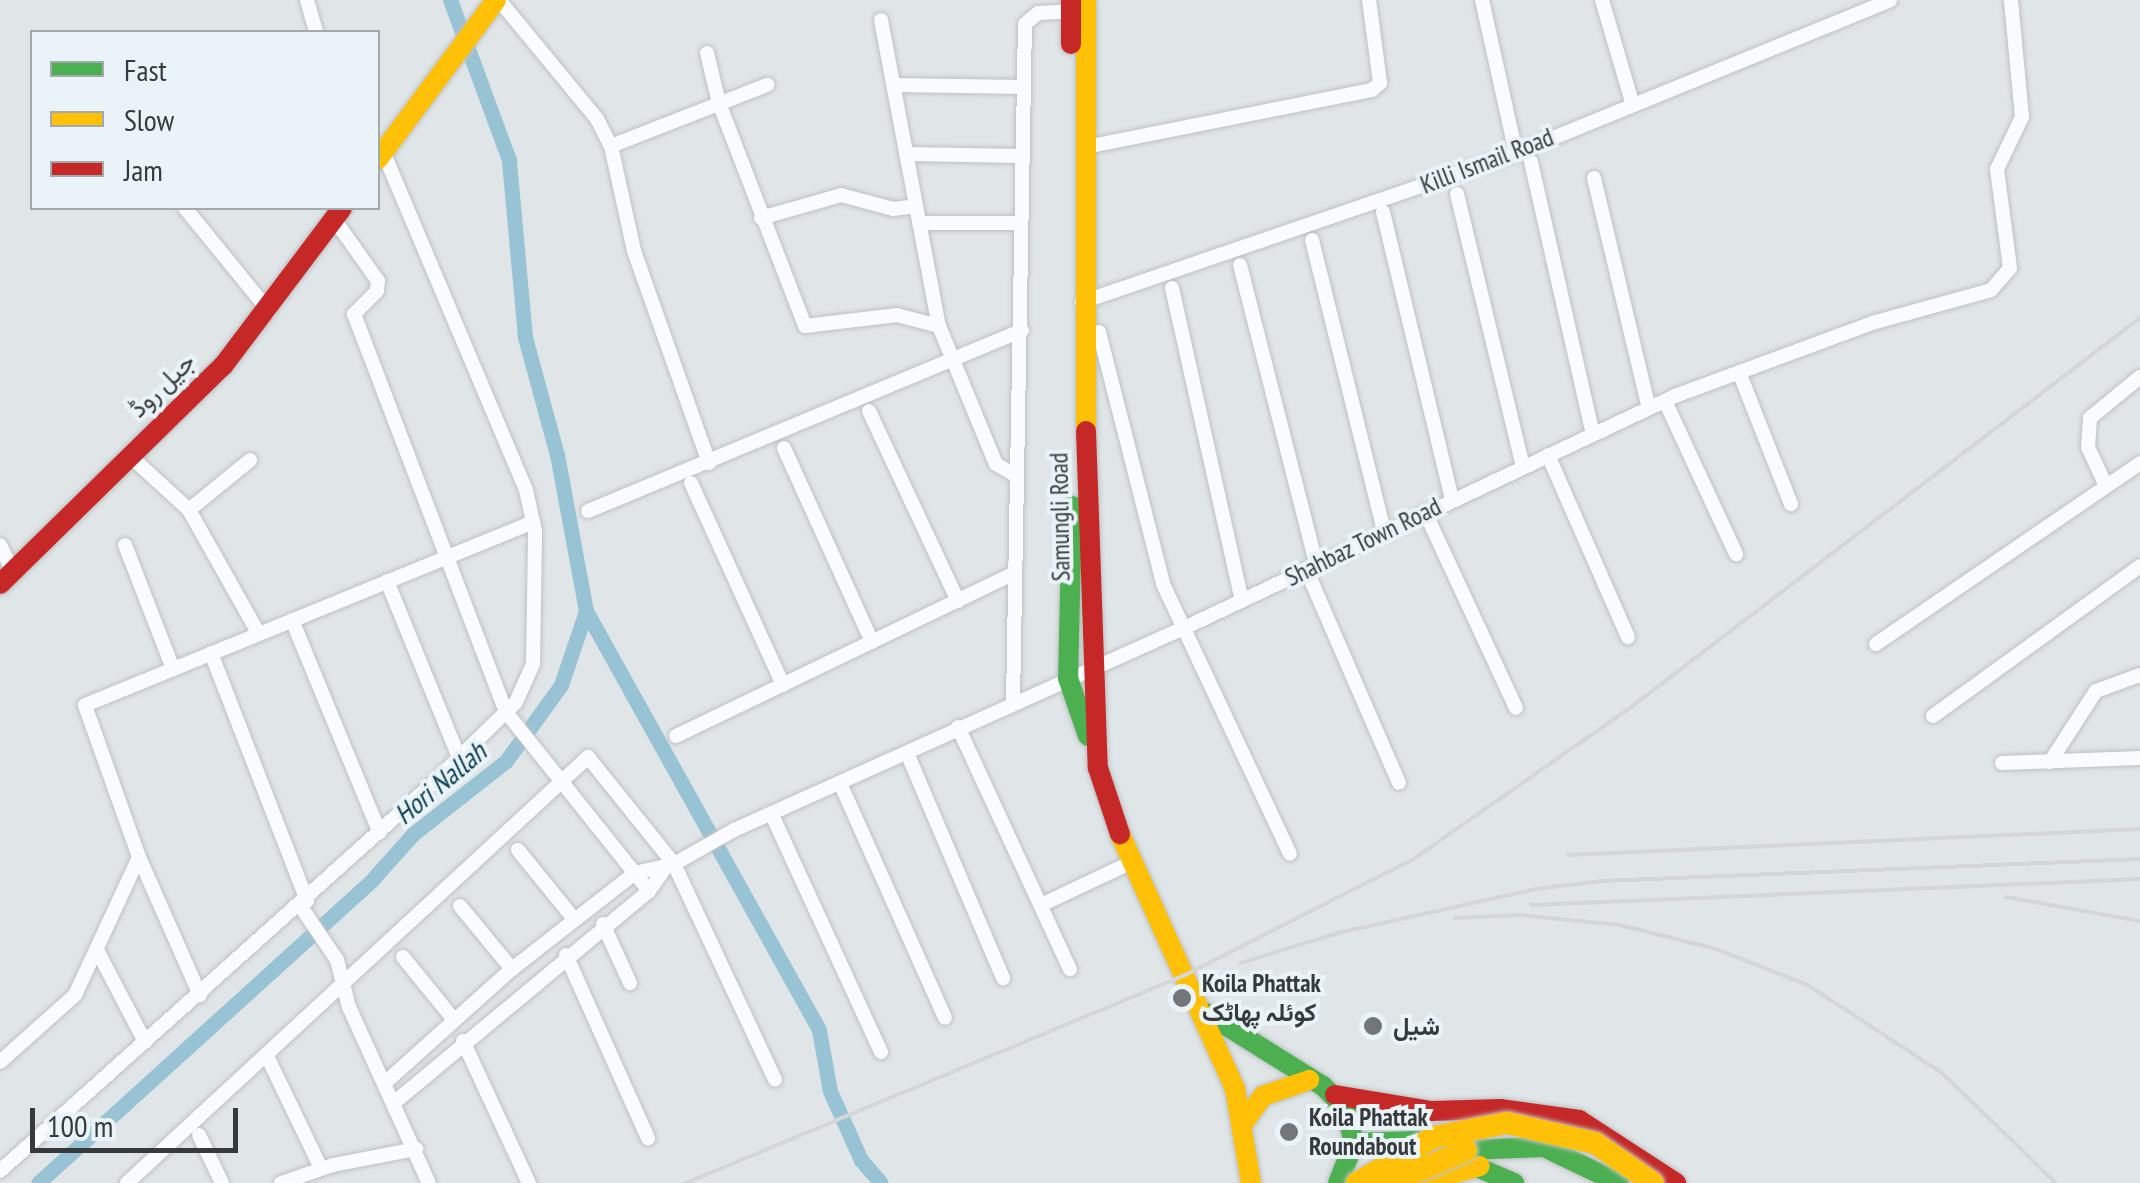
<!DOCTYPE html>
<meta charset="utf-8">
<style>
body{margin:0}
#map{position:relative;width:2140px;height:1183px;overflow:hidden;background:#e0e5e8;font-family:"PT Sans Narrow",Vazirmatn,sans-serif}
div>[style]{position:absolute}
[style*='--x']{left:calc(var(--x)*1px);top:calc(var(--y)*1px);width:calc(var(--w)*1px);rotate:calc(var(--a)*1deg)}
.canal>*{height:15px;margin:-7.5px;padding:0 7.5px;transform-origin:7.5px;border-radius:7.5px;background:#98c3d5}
.roads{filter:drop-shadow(0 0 2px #bdc1c2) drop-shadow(0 0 2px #bdc1c2)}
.street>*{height:14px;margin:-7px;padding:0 7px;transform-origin:7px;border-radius:7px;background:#fafbfc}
.fast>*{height:20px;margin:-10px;padding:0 10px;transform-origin:10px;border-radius:10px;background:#4caf50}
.slow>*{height:20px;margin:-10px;padding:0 10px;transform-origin:10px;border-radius:10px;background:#ffc107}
.jam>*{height:20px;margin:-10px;padding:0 10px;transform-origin:10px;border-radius:10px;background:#c62828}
.rail>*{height:4px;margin:-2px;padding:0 2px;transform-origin:2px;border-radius:2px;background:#d4d6d7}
.bridges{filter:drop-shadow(0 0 2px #c0c3c5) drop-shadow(0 0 2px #c0c3c5)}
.slow-bridge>*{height:22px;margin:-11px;padding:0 11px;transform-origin:11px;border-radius:11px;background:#ffc107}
.dots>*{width:28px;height:28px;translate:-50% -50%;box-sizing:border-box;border:5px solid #eaf4f8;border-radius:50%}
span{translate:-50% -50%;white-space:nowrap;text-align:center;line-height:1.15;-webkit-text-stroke:8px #eaf4f8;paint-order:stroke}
.street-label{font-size:25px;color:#363a3c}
.poi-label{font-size:25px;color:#363a3c;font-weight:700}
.left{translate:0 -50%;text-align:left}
.water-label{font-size:28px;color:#0a3e50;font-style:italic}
.legend{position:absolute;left:30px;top:30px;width:350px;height:180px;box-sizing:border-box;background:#eaf4f8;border:2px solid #a2aaad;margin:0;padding:12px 18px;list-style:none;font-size:30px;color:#363a3c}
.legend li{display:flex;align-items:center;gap:20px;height:50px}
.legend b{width:50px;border:2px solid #a2aaad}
.scale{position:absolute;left:30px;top:1108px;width:208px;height:45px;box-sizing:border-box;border:5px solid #363a3c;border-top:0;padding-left:12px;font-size:30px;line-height:35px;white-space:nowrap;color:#363a3c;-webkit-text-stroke:8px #eaf4f8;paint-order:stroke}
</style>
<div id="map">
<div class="canal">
<i style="--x:586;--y:611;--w:479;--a:60.9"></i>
<i style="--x:819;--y:1030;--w:62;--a:79.8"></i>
<i style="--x:830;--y:1091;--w:76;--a:65.8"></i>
<i style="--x:861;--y:1160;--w:30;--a:49"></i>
<i style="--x:38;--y:1183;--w:450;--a:-42.2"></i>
<i style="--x:371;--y:881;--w:63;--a:-48.2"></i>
<i style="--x:413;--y:834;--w:118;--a:-38.1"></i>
<i style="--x:506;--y:761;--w:94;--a:-54.1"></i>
<i style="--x:561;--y:685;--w:78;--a:-71.3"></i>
<i style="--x:586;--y:611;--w:159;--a:-100.5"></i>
<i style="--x:557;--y:455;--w:122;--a:-105.2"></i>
<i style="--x:525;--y:337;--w:178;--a:-95.2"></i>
<i style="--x:509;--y:160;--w:171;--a:-110.2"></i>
</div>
<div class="roads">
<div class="street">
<i style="--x:307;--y:0;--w:33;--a:74"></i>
<i style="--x:499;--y:0;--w:154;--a:50.5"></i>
<i style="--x:597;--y:119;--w:30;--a:63"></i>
<i style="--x:611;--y:146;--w:107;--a:77.6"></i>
<i style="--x:634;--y:251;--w:225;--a:70.5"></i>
<i style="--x:1482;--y:0;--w:157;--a:77.5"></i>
<i style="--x:1602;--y:0;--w:106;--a:73.6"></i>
<i style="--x:881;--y:20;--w:311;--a:79.3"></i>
<i style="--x:939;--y:326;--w:149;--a:67.6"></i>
<i style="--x:996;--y:464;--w:22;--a:30"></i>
<i style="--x:707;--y:53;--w:51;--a:76.5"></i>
<i style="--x:719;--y:103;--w:239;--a:68.9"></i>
<i style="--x:805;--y:326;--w:93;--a:-6.8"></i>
<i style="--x:897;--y:315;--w:43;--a:14.7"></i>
<i style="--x:895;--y:85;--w:129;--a:0.9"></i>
<i style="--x:611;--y:146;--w:168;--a:-21.4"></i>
<i style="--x:1086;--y:147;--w:292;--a:-11.3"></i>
<i style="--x:1372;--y:90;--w:11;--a:-41"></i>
<i style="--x:1380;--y:83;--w:84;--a:-97.5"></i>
<i style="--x:906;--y:154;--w:116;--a:1"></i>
<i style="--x:1531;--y:162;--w:279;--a:77.2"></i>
<i style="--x:1594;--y:178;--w:236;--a:76.6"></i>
<i style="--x:1457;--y:194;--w:280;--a:76.4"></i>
<i style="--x:185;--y:208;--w:133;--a:50.8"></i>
<i style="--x:1383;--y:212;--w:295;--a:76.5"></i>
<i style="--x:761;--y:218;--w:83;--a:-16"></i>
<i style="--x:841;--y:195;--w:54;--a:15.1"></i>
<i style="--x:893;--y:209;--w:23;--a:-7"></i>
<i style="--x:334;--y:219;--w:76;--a:54.6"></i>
<i style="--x:378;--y:281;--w:10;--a:96"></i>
<i style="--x:377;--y:291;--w:33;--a:135"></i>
<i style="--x:354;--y:314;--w:426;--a:69.1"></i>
<i style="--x:506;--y:712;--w:229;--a:51.4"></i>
<i style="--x:919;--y:223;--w:102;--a:0"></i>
<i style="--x:1312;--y:240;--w:300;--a:76.1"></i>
<i style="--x:1240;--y:265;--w:309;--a:75.7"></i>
<i style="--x:1172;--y:288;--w:320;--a:77.4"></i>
<i style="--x:1082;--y:302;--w:459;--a:-18.9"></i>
<i style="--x:1516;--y:153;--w:404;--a:-22.2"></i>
<i style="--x:1099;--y:332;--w:260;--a:75.7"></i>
<i style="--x:1163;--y:584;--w:298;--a:64.8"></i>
<i style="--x:1739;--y:372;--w:142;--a:68.5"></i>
<i style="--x:1665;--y:401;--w:169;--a:65.1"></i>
<i style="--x:869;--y:411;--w:210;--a:64.9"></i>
<i style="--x:784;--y:448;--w:213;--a:65.6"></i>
<i style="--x:129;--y:455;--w:81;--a:42.5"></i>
<i style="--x:189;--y:510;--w:142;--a:60.6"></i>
<i style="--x:1548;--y:455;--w:199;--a:66.3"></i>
<i style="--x:691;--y:483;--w:222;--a:65.5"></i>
<i style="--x:2106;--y:486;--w:43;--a:-114.8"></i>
<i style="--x:2088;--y:447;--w:29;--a:-86"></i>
<i style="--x:2090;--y:418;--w:65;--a:-39.4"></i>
<i style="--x:189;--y:510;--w:79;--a:-39.3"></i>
<i style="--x:588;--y:511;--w:470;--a:-22.6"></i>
<i style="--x:1425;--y:512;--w:216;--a:65.1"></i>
<i style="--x:0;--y:545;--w:30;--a:64"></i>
<i style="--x:125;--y:545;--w:133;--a:68.8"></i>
<i style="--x:1306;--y:569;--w:233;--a:66.5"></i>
<i style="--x:387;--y:581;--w:190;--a:67.8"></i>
<i style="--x:292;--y:620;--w:230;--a:67.6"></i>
<i style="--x:1876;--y:644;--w:320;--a:-34.4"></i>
<i style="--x:211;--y:653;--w:266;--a:68.8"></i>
<i style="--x:1013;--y:703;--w:679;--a:-88.99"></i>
<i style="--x:1025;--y:24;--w:17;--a:-40"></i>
<i style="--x:1038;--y:13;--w:38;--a:-3"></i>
<i style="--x:1933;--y:716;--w:256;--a:-35.9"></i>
<i style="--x:958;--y:727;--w:267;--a:65.2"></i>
<i style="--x:676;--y:736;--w:374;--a:-25.7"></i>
<i style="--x:907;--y:753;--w:245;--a:66.9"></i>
<i style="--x:2050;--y:762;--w:85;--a:-57.1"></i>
<i style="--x:2096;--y:691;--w:47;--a:-20"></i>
<i style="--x:2002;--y:763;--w:138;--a:-2.1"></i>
<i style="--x:840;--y:783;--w:257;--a:65.9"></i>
<i style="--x:772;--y:815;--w:261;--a:65.3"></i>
<i style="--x:518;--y:850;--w:89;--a:50.9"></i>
<i style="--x:139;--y:857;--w:151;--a:66.2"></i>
<i style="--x:1041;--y:905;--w:98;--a:-25.3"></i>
<i style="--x:460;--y:906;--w:82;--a:50.5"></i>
<i style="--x:301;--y:907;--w:64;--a:55.8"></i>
<i style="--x:337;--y:960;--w:49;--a:75.7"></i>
<i style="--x:349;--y:1007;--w:193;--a:65.6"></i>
<i style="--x:603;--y:924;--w:65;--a:65.4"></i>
<i style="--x:97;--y:950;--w:104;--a:62.4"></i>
<i style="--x:566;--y:955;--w:201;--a:65.9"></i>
<i style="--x:403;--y:957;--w:81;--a:51"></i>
<i style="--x:463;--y:1041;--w:157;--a:65.1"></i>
<i style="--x:267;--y:1056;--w:124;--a:64.3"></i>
<i style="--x:0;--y:1062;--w:101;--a:-41.8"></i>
<i style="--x:75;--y:995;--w:152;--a:-65.1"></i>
<i style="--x:139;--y:857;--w:161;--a:-109.6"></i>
<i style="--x:85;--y:705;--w:484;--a:-22.2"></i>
<i style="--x:387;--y:1081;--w:168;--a:-41.9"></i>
<i style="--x:512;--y:969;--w:156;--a:-38"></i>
<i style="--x:635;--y:873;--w:40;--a:-13"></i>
<i style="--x:674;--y:864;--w:69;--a:-29.5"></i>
<i style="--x:734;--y:830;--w:493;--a:-24.2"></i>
<i style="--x:1184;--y:628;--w:543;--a:-25.29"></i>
<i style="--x:1675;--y:396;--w:210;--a:-20.3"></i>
<i style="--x:1872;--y:323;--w:123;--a:-15.5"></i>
<i style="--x:1991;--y:290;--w:29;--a:-49"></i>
<i style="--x:2010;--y:268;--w:100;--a:-97.5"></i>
<i style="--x:1997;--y:169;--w:58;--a:-64.3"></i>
<i style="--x:2022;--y:117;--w:118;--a:-95.4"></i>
<i style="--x:396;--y:1101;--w:329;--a:-39.7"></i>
<i style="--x:649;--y:891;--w:29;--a:-55"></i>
<i style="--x:199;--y:1135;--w:53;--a:64.4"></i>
<i style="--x:0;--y:1171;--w:579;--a:-41.85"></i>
<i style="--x:431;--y:785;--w:119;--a:-44.3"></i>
<i style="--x:516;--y:702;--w:42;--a:-65.9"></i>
<i style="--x:533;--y:664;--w:133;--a:-89.1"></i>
<i style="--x:535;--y:531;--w:42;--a:-102.4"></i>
<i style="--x:526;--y:490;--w:368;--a:-112.9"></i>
<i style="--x:127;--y:1183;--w:628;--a:-42.74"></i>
<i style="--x:588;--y:757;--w:137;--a:51.2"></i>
<i style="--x:674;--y:864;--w:238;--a:64.9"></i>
<i style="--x:281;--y:1183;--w:55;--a:-19.1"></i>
<i style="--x:333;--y:1165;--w:85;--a:-10.9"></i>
</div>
<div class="fast">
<i style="--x:1072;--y:506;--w:172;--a:91.3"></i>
<i style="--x:1068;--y:678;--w:61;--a:71"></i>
<i style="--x:1206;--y:1013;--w:138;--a:32"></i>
<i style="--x:1323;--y:1086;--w:33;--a:45"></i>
<i style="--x:1346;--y:1109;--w:35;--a:77"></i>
<i style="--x:1354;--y:1143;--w:43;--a:111.8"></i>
<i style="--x:1354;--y:1143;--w:62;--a:-1.8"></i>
<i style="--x:1416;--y:1141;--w:107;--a:23.2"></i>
<i style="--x:1466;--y:1150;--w:78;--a:-2.2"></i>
<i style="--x:1544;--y:1147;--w:83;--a:25.6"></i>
</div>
<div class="slow">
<i style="--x:1086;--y:0;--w:431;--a:90"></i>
<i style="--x:378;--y:159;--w:198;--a:-53.4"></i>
<i style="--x:1120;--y:834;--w:280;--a:65.7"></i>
<i style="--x:1235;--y:1089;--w:95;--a:80.3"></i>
<i style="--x:1244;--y:1122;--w:32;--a:-54"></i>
<i style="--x:1263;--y:1096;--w:49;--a:-19.2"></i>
<i style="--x:1419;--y:1183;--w:63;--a:-15.6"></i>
</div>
<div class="jam">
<i style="--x:1071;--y:0;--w:44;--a:90"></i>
<i style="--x:1086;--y:431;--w:337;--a:88"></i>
<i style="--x:1098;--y:768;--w:70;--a:71.6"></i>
<i style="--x:0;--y:584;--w:312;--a:-44.4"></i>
<i style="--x:223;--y:366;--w:198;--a:-53"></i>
<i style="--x:1335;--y:1095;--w:98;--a:9.4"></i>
<i style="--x:1432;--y:1111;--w:68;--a:-1.7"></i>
<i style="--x:1500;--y:1109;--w:80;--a:7.9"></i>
<i style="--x:1579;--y:1120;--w:116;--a:33"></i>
</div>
</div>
<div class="rail">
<i style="--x:1568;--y:855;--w:573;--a:-2.6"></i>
<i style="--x:2006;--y:897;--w:136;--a:10.2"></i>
<i style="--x:1531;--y:905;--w:610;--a:-2.44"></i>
<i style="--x:1455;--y:918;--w:65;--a:-2.6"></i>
<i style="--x:1520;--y:915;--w:100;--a:5.7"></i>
<i style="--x:1620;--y:925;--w:99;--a:14"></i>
<i style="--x:1716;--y:949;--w:99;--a:21.4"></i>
<i style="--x:1808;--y:985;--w:160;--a:33.3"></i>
<i style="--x:1942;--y:1073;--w:158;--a:44"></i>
<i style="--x:1240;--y:963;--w:102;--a:-17"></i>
<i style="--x:1338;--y:933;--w:203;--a:-12.5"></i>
<i style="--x:1536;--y:889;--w:66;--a:-6.9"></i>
<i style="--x:1602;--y:881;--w:538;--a:-2.34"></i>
<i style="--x:686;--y:1183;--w:541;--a:-22.63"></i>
<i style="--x:1185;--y:975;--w:254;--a:-26.9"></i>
<i style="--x:1412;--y:860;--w:266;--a:-34.9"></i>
<i style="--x:1630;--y:708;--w:642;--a:-37.41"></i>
</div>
<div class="bridges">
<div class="slow-bridge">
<i style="--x:1357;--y:1183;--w:90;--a:-30.9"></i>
<i style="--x:1434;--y:1137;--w:74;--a:-10.9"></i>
<i style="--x:1507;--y:1123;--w:90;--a:12.8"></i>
<i style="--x:1595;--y:1143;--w:70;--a:34.6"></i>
<i style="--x:1390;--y:1183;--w:83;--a:-23.5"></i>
</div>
</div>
<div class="dots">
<i style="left:1182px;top:998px;background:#727678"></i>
<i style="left:1373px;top:1026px;background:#727678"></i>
<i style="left:1289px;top:1132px;background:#727678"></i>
</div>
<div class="street-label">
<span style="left:1487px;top:161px;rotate:-21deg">Killi Ismail Road</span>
<span style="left:162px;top:385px;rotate:-44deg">جیل روڈ</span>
<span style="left:1060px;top:517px;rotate:-91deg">Samungli Road</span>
<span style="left:1363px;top:542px;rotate:-26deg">Shahbaz Town Road</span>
</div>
<div class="poi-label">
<span class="left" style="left:1202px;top:998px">Koila Phattak<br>کوئلہ پھاٹک</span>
<span class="left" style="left:1393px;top:1026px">شیل</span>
<span class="left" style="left:1309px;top:1132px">Koila Phattak<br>Roundabout</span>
</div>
<div class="water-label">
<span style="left:440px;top:783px;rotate:-40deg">Hori Nallah</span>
</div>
<ul class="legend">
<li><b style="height:12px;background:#4caf50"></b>Fast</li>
<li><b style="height:12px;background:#ffc107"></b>Slow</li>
<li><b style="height:12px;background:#c62828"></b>Jam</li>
</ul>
<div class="scale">100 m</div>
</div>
